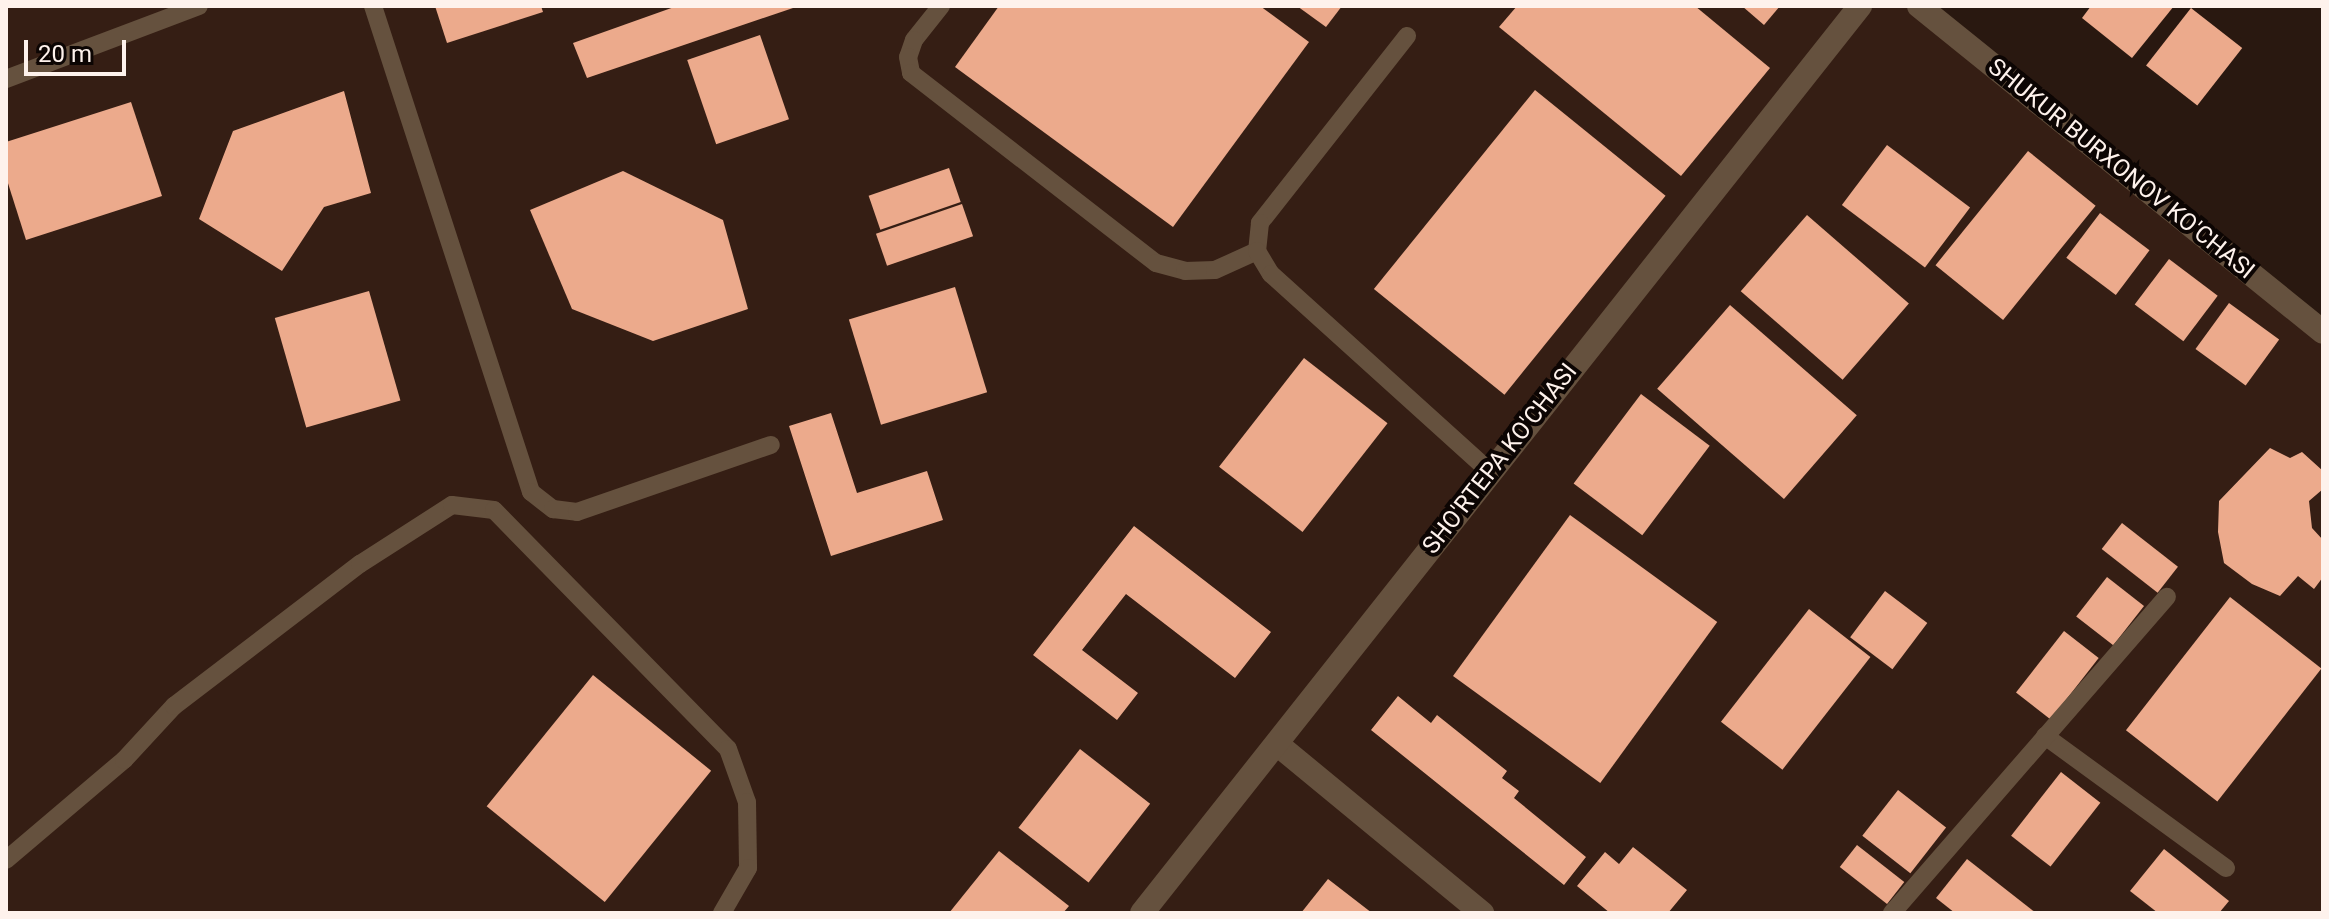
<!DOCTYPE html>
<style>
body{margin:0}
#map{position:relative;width:2329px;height:919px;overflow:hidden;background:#291810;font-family:Roboto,sans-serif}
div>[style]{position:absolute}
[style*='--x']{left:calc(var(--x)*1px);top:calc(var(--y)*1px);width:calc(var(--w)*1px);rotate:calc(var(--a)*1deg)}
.built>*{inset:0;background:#351e14}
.building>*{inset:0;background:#ecaa8c;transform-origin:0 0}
.service>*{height:18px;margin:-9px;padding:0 9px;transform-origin:9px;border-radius:9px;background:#65513e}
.minor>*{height:24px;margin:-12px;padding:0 12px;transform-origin:12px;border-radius:12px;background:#65513e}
.tertiary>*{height:24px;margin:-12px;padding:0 12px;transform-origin:12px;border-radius:12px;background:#65513e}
span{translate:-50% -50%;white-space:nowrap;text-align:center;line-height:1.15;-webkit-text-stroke:8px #0c0503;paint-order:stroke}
.street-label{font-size:24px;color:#fef2ec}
.frame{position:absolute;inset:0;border:8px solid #fef2ec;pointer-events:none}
.scale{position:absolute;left:24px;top:40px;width:102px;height:36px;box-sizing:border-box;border:4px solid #fef2ec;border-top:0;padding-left:10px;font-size:24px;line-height:28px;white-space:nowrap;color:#fef2ec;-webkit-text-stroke:6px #0c0503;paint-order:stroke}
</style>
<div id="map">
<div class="built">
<i style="clip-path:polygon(6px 6px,1919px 6px,2323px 332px,2323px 913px,6px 913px)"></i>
</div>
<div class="building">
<i style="clip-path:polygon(435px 6px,541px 6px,543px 12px,447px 43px)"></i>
<i style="clip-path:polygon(677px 6px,796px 6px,796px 7px,587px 78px,573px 43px)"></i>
<i style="clip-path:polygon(999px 6px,1260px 6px,1309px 42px,1173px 227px,955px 67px)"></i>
<i style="clip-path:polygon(1297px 6px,1342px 6px,1326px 27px)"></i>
<i style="clip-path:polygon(1517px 6px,1695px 6px,1770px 68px,1681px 176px,1499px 27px)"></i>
<i style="clip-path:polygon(1742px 6px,1780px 6px,1764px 25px)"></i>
<i style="clip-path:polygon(2091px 6px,2174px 6px,2132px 58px,2082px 18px)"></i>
<i style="left:2191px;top:8px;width:65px;height:73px;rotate:38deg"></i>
<i style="left:760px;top:35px;width:89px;height:77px;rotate:71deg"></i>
<i style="left:1535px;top:90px;width:168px;height:256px;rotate:39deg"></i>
<i style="clip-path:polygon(344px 91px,371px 193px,324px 207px,282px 271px,199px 219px,233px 131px)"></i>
<i style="clip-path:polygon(131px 102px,162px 196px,26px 240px,6px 177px,6px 142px)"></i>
<i style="left:1887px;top:145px;width:104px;height:75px;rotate:37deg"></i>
<i style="left:2028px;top:151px;width:87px;height:147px;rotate:39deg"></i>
<i style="left:949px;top:168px;width:36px;height:85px;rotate:71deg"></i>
<i style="clip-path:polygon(623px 171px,723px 220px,748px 309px,653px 341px,572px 309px,530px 210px)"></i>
<i style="left:962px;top:204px;width:34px;height:91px;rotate:71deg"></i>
<i style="left:2100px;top:213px;width:62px;height:56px;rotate:37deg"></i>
<i style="left:1807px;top:215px;width:135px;height:101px;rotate:41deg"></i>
<i style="left:2169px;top:259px;width:61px;height:57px;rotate:37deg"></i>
<i style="left:955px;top:287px;width:110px;height:111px;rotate:73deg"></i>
<i style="left:369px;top:291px;width:114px;height:98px;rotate:74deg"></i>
<i style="left:2229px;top:303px;width:62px;height:57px;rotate:36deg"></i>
<i style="left:1730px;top:305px;width:168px;height:111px;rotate:41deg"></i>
<i style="left:1304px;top:358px;width:106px;height:138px;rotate:38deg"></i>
<i style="left:1641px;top:394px;width:86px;height:112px;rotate:37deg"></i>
<i style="clip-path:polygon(831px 413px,857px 493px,927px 471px,943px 520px,831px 556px,789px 426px)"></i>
<i style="clip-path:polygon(2270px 448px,2290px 458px,2302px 452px,2323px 471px,2323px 489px,2309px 501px,2312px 528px,2323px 540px,2323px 577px,2314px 589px,2298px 576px,2280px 596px,2252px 584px,2224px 563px,2218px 532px,2219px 501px)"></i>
<i style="left:1570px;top:515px;width:182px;height:199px;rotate:36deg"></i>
<i style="left:2122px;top:523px;width:71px;height:33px;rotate:38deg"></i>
<i style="clip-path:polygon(1134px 526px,1271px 632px,1235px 678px,1126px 594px,1082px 650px,1138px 693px,1117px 720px,1033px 655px)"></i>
<i style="left:2107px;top:577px;width:47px;height:50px;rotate:38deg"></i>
<i style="left:1885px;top:591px;width:53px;height:58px;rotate:37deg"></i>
<i style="left:2230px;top:597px;width:116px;height:169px;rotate:38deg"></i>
<i style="left:1809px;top:609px;width:78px;height:143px;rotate:38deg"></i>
<i style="left:2064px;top:631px;width:44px;height:78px;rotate:38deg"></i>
<i style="left:593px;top:675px;width:152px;height:169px;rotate:39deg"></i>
<i style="clip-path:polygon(1398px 696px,1431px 723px,1437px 715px,1507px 771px,1502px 778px,1519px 791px,1514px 798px,1586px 857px,1564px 885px,1371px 730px)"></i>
<i style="left:1080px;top:749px;width:89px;height:100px;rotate:38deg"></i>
<i style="left:2061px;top:772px;width:50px;height:81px;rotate:38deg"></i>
<i style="left:1898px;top:790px;width:61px;height:58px;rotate:38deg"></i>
<i style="left:1857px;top:845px;width:60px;height:28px;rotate:38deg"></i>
<i style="clip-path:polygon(1633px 847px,1687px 890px,1668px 913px,1610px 913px,1577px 886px,1605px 852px,1619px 864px)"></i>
<i style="clip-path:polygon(2164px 849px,2229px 901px,2219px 913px,2158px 913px,2130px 891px)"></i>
<i style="clip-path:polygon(999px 851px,1069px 906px,1063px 913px,949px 913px)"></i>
<i style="clip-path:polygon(1967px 859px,2036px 913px,1955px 913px,1936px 898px)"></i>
<i style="clip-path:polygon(1328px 879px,1372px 913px,1301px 913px)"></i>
</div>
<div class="service">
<i style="--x:373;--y:6;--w:511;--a:71.99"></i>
<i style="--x:531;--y:492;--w:28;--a:38"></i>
<i style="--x:553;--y:509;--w:24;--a:7"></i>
<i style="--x:577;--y:512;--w:205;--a:-19.1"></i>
<i style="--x:941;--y:6;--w:43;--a:128.5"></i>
<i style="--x:914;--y:40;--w:18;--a:109"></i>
<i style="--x:908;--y:57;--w:16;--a:79"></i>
<i style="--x:911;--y:73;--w:310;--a:37.8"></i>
<i style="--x:1156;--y:263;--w:30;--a:15"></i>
<i style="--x:1185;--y:271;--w:30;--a:-2"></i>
<i style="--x:1215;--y:270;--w:46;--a:-24.3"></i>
<i style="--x:1407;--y:36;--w:238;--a:128.2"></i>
<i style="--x:1260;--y:223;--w:28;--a:96"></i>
<i style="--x:1257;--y:251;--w:27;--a:59"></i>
<i style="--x:1271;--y:274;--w:295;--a:42.1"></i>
<i style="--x:6;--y:79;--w:206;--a:-20.7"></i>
<i style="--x:2045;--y:736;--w:224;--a:36.1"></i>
<i style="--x:6;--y:860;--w:155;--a:-40.3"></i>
<i style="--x:124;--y:760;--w:74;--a:-47.2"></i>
<i style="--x:174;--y:706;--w:234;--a:-37.4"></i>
<i style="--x:360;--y:564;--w:109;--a:-32.7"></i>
<i style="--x:452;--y:505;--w:42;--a:6.8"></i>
<i style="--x:494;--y:510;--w:334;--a:45.6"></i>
<i style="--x:728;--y:749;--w:56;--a:70.3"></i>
<i style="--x:747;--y:802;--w:66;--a:89.1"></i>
<i style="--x:748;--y:868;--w:52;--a:120"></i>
<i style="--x:1892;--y:913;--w:419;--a:-49"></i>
</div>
<div class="minor">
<i style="--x:1277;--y:744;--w:266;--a:39.5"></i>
<i style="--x:1142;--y:913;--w:1157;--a:-51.63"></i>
</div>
<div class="tertiary">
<i style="--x:1919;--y:6;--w:519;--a:38.9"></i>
</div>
<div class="street-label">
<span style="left:2121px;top:169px;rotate:39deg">SHUKUR BURXONOV KO'CHASI</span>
<span style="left:1500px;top:459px;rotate:-52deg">SHO'RTEPA KO'CHASI</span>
</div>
<div class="frame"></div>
<div class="scale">20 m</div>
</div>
